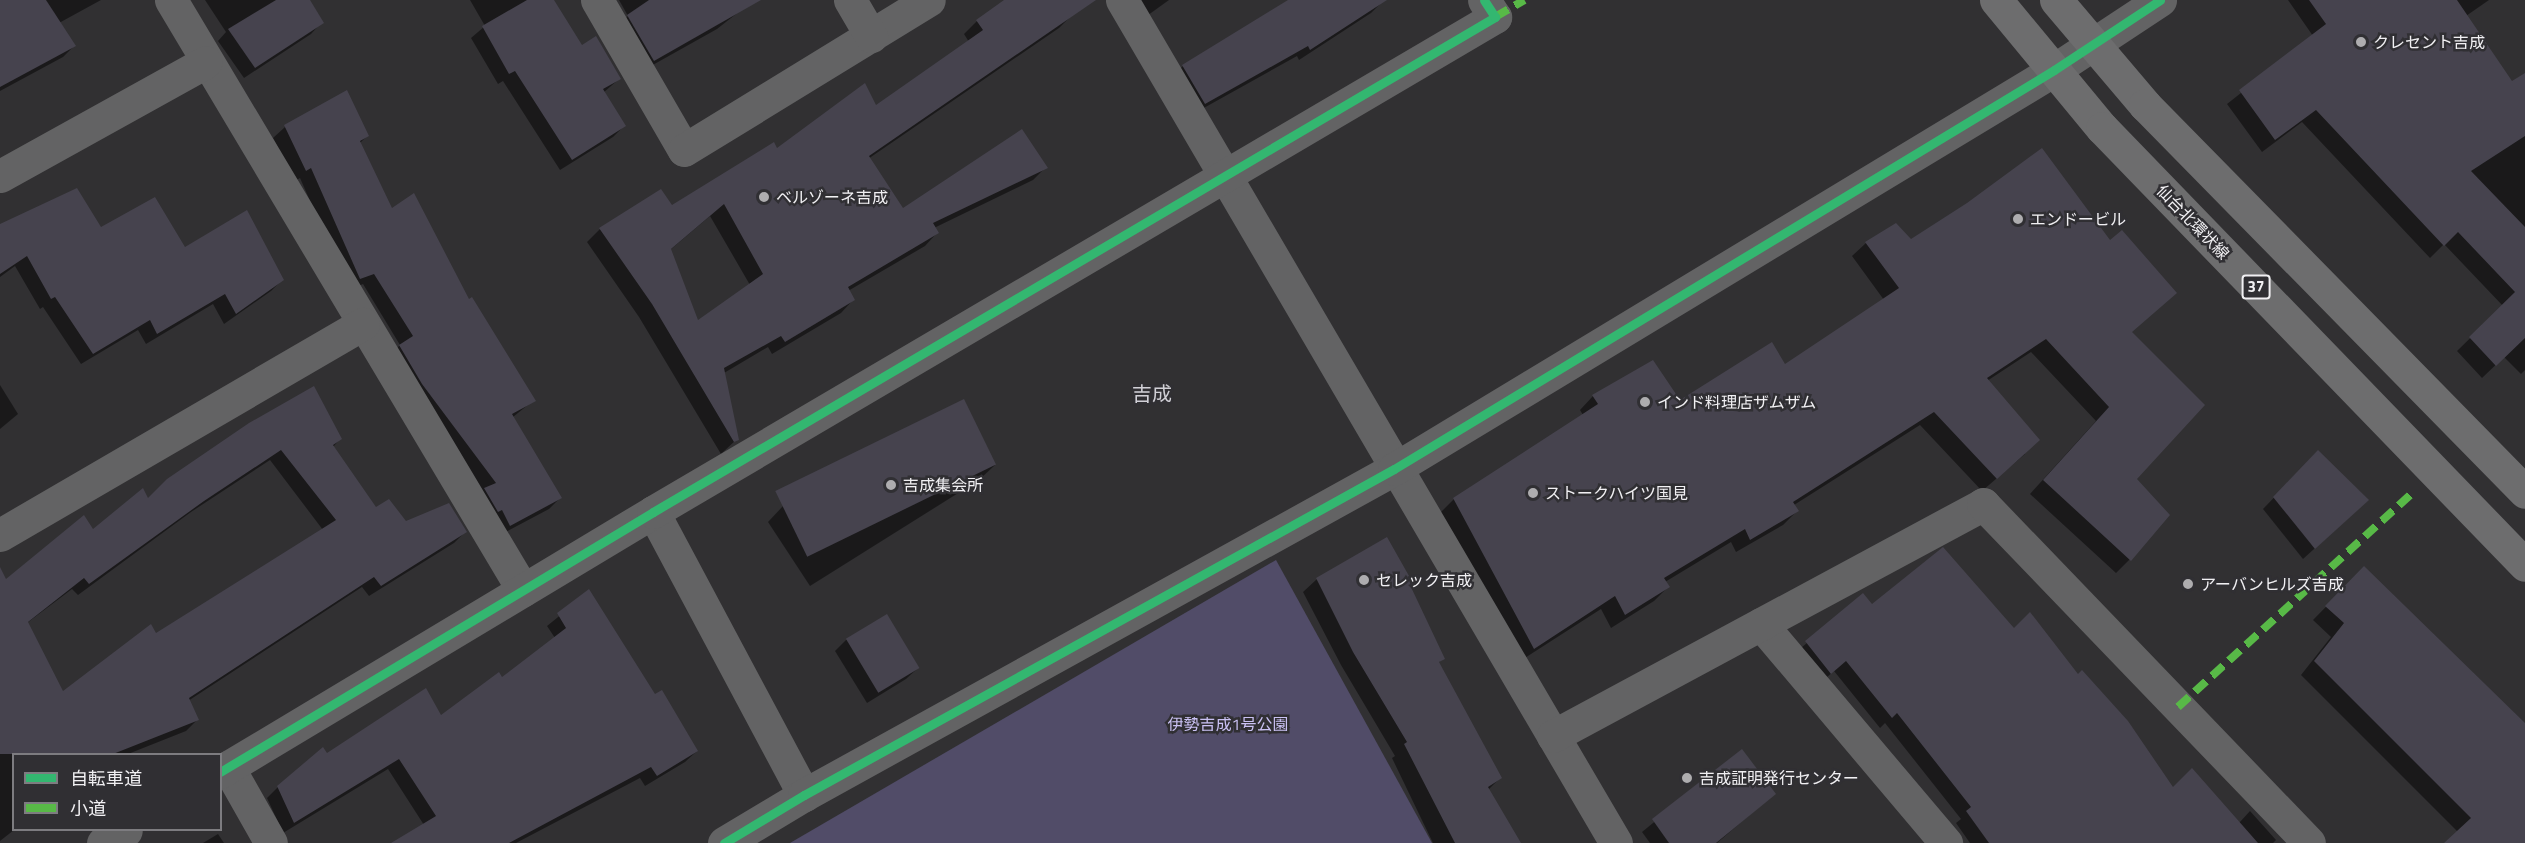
<!DOCTYPE html>
<meta charset="utf-8">
<style>
body{margin:0}
#map{position:relative;width:2525px;height:843px;overflow:hidden;background:#313032;font-family:"Titillium Web","Noto Sans JP",sans-serif}
div>[style]{position:absolute}
[style*='--x']{left:calc(var(--x)*1px);top:calc(var(--y)*1px);width:calc(var(--w)*1px);rotate:calc(var(--a)*1deg)}
.green>*{inset:0;background:#514c68}
.shadow>*{inset:0;background:#0007}
.building>*{inset:0;background:#46434e;transform-origin:0 0}
.minor>*{height:33px;margin:-16.5px;padding:0 16.5px;transform-origin:16.5px;border-radius:16.5px;background:#636364}
.major>*{height:33px;margin:-16.5px;padding:0 16.5px;transform-origin:16.5px;border-radius:16.5px;background:#6d6d6e}
.quiet>*{height:8px;margin-top:-4px;transform-origin:0;background:repeating-linear-gradient(90deg,#58b947 0 15px,transparent 0 23px)}
.cycleway>*{height:9px;margin:-4.5px;padding:0 4.5px;transform-origin:4.5px;border-radius:4.5px;background:#33b770}
.dots>*{width:16px;height:16px;translate:-50% -50%;box-sizing:border-box;border:3px solid #302f33;border-radius:50%}
span{translate:-50% -50%;white-space:nowrap;text-align:center;line-height:1.15;-webkit-text-stroke:5px #302f33;paint-order:stroke}
.shield-label span{padding:2px 4px;background:#302f33;border:2px solid;border-radius:4px;-webkit-text-stroke-width:0}
.shield-label{font-size:15px;color:#f1f0f3;font-weight:700}
.poi-label{font-size:16px;color:#f1f0f3}
.left{translate:0 -50%;text-align:left}
.street-label{font-size:16px;color:#f1f0f3}
.park-label{font-size:16px;color:#cac1f3}
.quarter-label{font-size:20px;color:#d1d0d6}
.legend{position:absolute;left:12px;top:753px;width:210px;height:78px;box-sizing:border-box;background:#302f33;border:2px solid #7d7c80;margin:0;padding:8px 10px;list-style:none;font-size:18px;color:#f1f0f3}
.legend li{display:flex;align-items:center;gap:12px;height:30px}
.legend b{width:30px;border:2px solid #7d7c80}
</style>
<div id="map">
<div class="green">
<i style="clip-path:polygon(1276px 560px,1432px 843px,790px 843px)"></i>
</div>
<div class="shadow">
<i style="clip-path:polygon(0 0,101px 0,59px 23px,74px 46px,63px 57px,0 91px)"></i>
<i style="clip-path:polygon(205px 0,309px 0,322px 22px,311px 34px,244px 78px,218px 41px,226px 32px)"></i>
<i style="clip-path:polygon(470px 0,552px 0,581px 48px,619px 79px,603px 93px,624px 126px,613px 137px,560px 170px,503px 81px,498px 84px,471px 38px,485px 26px)"></i>
<i style="clip-path:polygon(619px 0,754px 0,717px 29px,642px 71px,617px 27px,628px 16px)"></i>
<i style="clip-path:polygon(evenodd,1007px 0,1064px 0,1072px 15px,1059px 28px,868px 159px,903px 210px,1046px 167px,1033px 180px,934px 228px,937px 233px,925px 246px,848px 291px,853px 300px,841px 313px,772px 354px,768px 347px,724px 373px,737px 439px,721px 454px,639px 317px,587px 242px,600px 229px,671px 207px,777px 150px,876px 108px,969px 42px,964px 34px,977px 21px,1007px 0,710px 216px,750px 285px,697px 322px,670px 250px,710px 216px)"></i>
<i style="clip-path:polygon(1134px 0,1169px 0,1144px 18px)"></i>
<i style="clip-path:polygon(1292px 0,1382px 2px,1371px 13px,1299px 60px,1297px 56px,1193px 114px,1172px 77px,1183px 66px)"></i>
<i style="clip-path:polygon(2288px 0,2489px 0,2466px 16px,2512px 83px,2525px 82px,2525px 370px,2521px 374px,2504px 357px,2482px 378px,2457px 351px,2503px 306px,2444px 244px,2430px 258px,2302px 122px,2262px 152px,2227px 104px,2313px 36px)"></i>
<i style="clip-path:polygon(346px 92px,367px 136px,359px 144px,392px 210px,469px 302px,534px 400px,513px 417px,560px 498px,549px 509px,498px 536px,388px 357px,400px 345px,363px 284px,349px 290px,300px 178px,295px 181px,273px 138px,285px 127px)"></i>
<i style="clip-path:polygon(0 226px,100px 229px,185px 249px,282px 280px,271px 291px,224px 324px,213px 304px,146px 344px,138px 330px,81px 364px,43px 307px,40px 309px,15px 266px,0 277px)"></i>
<i style="clip-path:polygon(1911px 241px,2130px 333px,2135px 479px,2130px 559px,2116px 573px,2030px 494px,2096px 421px,2031px 352px,1987px 381px,2025px 454px,1982px 491px,1920px 425px,1794px 505px,1797px 511px,1783px 525px,1736px 552px,1731px 542px,1665px 582px,1668px 587px,1654px 601px,1611px 628px,1601px 609px,1520px 661px,1440px 513px,1454px 499px,1583px 415px,1580px 410px,1593px 396px,1680px 403px,1784px 366px,1884px 300px,1852px 256px,1866px 243px)"></i>
<i style="clip-path:polygon(0 385px,18px 414px,0 429px)"></i>
<i style="clip-path:polygon(964px 401px,995px 465px,979px 480px,810px 586px,768px 522px,783px 506px)"></i>
<i style="clip-path:polygon(evenodd,250px 424px,340px 439px,333px 447px,376px 509px,406px 523px,465px 532px,454px 543px,369px 596px,362px 587px,188px 701px,197px 720px,186px 731px,128px 754px,14px 754px,14px 830px,0 841px,0 586px,147px 501px,250px 424px,270px 460px,323px 530px,63px 693px,27px 623px,72px 589px,78px 595px,191px 512px,270px 460px)"></i>
<i style="clip-path:polygon(2318px 452px,2356px 511px,2303px 559px,2263px 509px)"></i>
<i style="clip-path:polygon(2364px 568px,2525px 725px,2525px 843px,2446px 843px,2458px 832px,2301px 675px,2331px 637px,2313px 620px)"></i>
<i style="clip-path:polygon(1317px 579px,1408px 585px,1443px 658px,1438px 663px,1500px 778px,1488px 790px,1518px 843px,1433px 843px,1392px 758px,1395px 756px,1341px 665px,1303px 592px)"></i>
<i style="clip-path:polygon(589px 592px,654px 697px,697px 751px,685px 762px,645px 786px,640px 778px,516px 843px,394px 843px,424px 825px,388px 769px,283px 833px,267px 798px,278px 787px,326px 755px,441px 718px,502px 679px,555px 638px,547px 626px)"></i>
<i style="clip-path:polygon(1863px 595px,1872px 606px,2013px 630px,2078px 676px,2172px 789px,2239px 823px,2250px 811px,2276px 840px,2273px 843px,1970px 843px,1956px 823px,1961px 819px,1885px 723px,1880px 728px,1834px 671px,1819px 684px,1794px 654px)"></i>
<i style="clip-path:polygon(886px 616px,918px 668px,906px 679px,867px 703px,835px 651px,846px 640px)"></i>
<i style="clip-path:polygon(1741px 751px,1774px 794px,1717px 843px,1650px 843px,1642px 832px)"></i>
<i style="clip-path:polygon(218px 834px,224px 843px,203px 843px)"></i>
</div>
<div class="building">
<i style="clip-path:polygon(0 0,46px 0,76px 46px,0 87px)"></i>
<i style="clip-path:polygon(276px 0,310px 0,324px 23px,255px 68px,228px 29px)"></i>
<i style="clip-path:polygon(527px 0,554px 0,582px 45px,596px 36px,621px 79px,603px 89px,626px 126px,572px 160px,515px 71px,509px 74px,482px 26px)"></i>
<i style="clip-path:polygon(649px 0,761px 0,654px 61px,627px 15px)"></i>
<i style="clip-path:polygon(evenodd,1004px 0,1096px 0,869px 156px,903px 208px,1022px 129px,1048px 168px,933px 223px,939px 233px,848px 287px,855px 300px,785px 342px,781px 336px,724px 368px,739px 440px,734px 442px,652px 304px,599px 228px,661px 189px,672px 205px,774px 142px,777px 148px,865px 83px,876px 105px,983px 30px,976px 20px,1004px 0,724px 204px,763px 274px,698px 320px,671px 249px,724px 204px)"></i>
<i style="clip-path:polygon(1288px 0,1387px 0,1310px 50px,1308px 46px,1205px 104px,1182px 65px)"></i>
<i style="clip-path:polygon(2309px 0,2457px 0,2512px 81px,2525px 73px,2525px 136px,2471px 171px,2525px 227px,2525px 338px,2496px 366px,2469px 337px,2515px 292px,2458px 232px,2444px 246px,2316px 110px,2275px 140px,2239px 90px,2326px 24px)"></i>
<i style="clip-path:polygon(347px 90px,369px 136px,360px 141px,392px 208px,414px 193px,469px 299px,472px 297px,536px 401px,512px 414px,562px 498px,510px 526px,502px 510px,498px 512px,484px 488px,496px 483px,422px 384px,399px 345px,413px 336px,374px 274px,360px 279px,311px 168px,306px 171px,284px 125px)"></i>
<i style="clip-path:polygon(2042px 148px,2110px 240px,2122px 230px,2177px 293px,2132px 332px,2205px 405px,2137px 479px,2170px 515px,2131px 561px,2043px 480px,2109px 407px,2046px 339px,1987px 378px,2040px 440px,1997px 479px,1934px 412px,1793px 502px,1799px 511px,1750px 540px,1745px 529px,1664px 578px,1670px 587px,1625px 615px,1615px 596px,1534px 649px,1453px 498px,1598px 404px,1592px 395px,1653px 360px,1680px 400px,1772px 342px,1785px 364px,1899px 288px,1865px 242px,1896px 223px,1911px 239px,1967px 203px)"></i>
<i style="clip-path:polygon(77px 188px,101px 227px,155px 197px,185px 247px,247px 210px,284px 280px,236px 314px,225px 294px,157px 334px,150px 320px,93px 354px,55px 297px,51px 299px,27px 256px,0 274px,0 224px)"></i>
<i style="clip-path:polygon(evenodd,314px 386px,342px 439px,333px 445px,376px 507px,389px 499px,406px 521px,449px 503px,467px 532px,381px 586px,374px 577px,189px 698px,199px 720px,113px 754px,0 754px,0 567px,6px 579px,84px 515px,93px 529px,143px 488px,148px 498px,167px 479px,249px 423px,314px 386px,281px 450px,336px 520px,156px 633px,151px 624px,63px 691px,28px 622px,84px 578px,89px 584px,204px 501px,281px 450px)"></i>
<i style="left:964px;top:399px;width:73px;height:210px;rotate:64deg"></i>
<i style="clip-path:polygon(2318px 450px,2369px 500px,2315px 549px,2273px 497px)"></i>
<i style="clip-path:polygon(1387px 537px,1413px 583px,1410px 585px,1445px 659px,1439px 662px,1502px 778px,1488px 787px,1521px 843px,1455px 843px,1404px 744px,1407px 742px,1353px 652px,1316px 578px)"></i>
<i style="clip-path:polygon(1943px 547px,2014px 628px,2030px 612px,2078px 674px,2082px 670px,2128px 721px,2173px 787px,2192px 768px,2258px 843px,1989px 843px,1966px 811px,1971px 807px,1897px 713px,1892px 718px,1846px 661px,1831px 674px,1805px 641px,1863px 593px,1872px 604px)"></i>
<i style="clip-path:polygon(2364px 566px,2525px 723px,2525px 843px,2444px 843px,2471px 818px,2314px 661px,2344px 623px,2325px 606px)"></i>
<i style="clip-path:polygon(589px 589px,655px 694px,662px 690px,698px 751px,657px 776px,651px 767px,509px 843px,391px 843px,436px 816px,399px 759px,294px 823px,277px 786px,323px 747px,327px 753px,426px 688px,441px 715px,499px 672px,502px 677px,566px 628px,557px 613px)"></i>
<i style="left:887px;top:614px;width:63px;height:48px;rotate:59deg"></i>
<i style="clip-path:polygon(1742px 749px,1776px 794px,1716px 843px,1669px 843px,1652px 819px)"></i>
</div>
<div class="minor">
<i style="--x:171;--y:0;--w:687;--a:59.18"></i>
<i style="--x:597;--y:0;--w:173;--a:59.9"></i>
<i style="--x:684;--y:150;--w:287;--a:-31.5"></i>
<i style="--x:850;--y:0;--w:42;--a:59.7"></i>
<i style="--x:1122;--y:0;--w:977;--a:59.63"></i>
<i style="--x:0;--y:176;--w:235;--a:-29"></i>
<i style="--x:653;--y:512;--w:321;--a:61.9"></i>
<i style="--x:0;--y:535;--w:420;--a:-30.2"></i>
<i style="--x:1761;--y:624;--w:287;--a:49.8"></i>
<i style="--x:1553;--y:736;--w:489;--a:-28.3"></i>
<i style="--x:1983;--y:504;--w:470;--a:46.1"></i>
<i style="--x:228;--y:767;--w:87;--a:60.5"></i>
<i style="--x:220;--y:772;--w:505;--a:-30.98"></i>
<i style="--x:653;--y:512;--w:977;--a:-30.45"></i>
<i style="--x:1495;--y:17;--w:20;--a:-123"></i>
<i style="--x:103;--y:843;--w:26;--a:-29"></i>
<i style="--x:724;--y:843;--w:93;--a:-31"></i>
<i style="--x:804;--y:795;--w:674;--a:-28.92"></i>
<i style="--x:1394;--y:469;--w:771;--a:-31.15"></i>
<i style="--x:2054;--y:70;--w:127;--a:-33.4"></i>
</div>
<div class="major">
<i style="--x:1996;--y:0;--w:166;--a:50.4"></i>
<i style="--x:2102;--y:128;--w:608;--a:45.93"></i>
<i style="--x:2056;--y:0;--w:138;--a:49.7"></i>
<i style="--x:2145;--y:105;--w:542;--a:45.52"></i>
</div>
<div class="quiet">
<i style="--x:1495;--y:17;--w:34;--a:-30"></i>
<i style="--x:2178;--y:707;--w:317;--a:-42.4"></i>
</div>
<div class="cycleway">
<i style="--x:220;--y:772;--w:505;--a:-30.98"></i>
<i style="--x:653;--y:512;--w:977;--a:-30.45"></i>
<i style="--x:1495;--y:17;--w:20;--a:-123"></i>
<i style="--x:724;--y:843;--w:93;--a:-31"></i>
<i style="--x:804;--y:795;--w:674;--a:-28.92"></i>
<i style="--x:1394;--y:469;--w:771;--a:-31.15"></i>
<i style="--x:2054;--y:70;--w:127;--a:-33.4"></i>
</div>
<div class="dots">
<i style="left:2361px;top:42px;background:#aeadaf"></i>
<i style="left:764px;top:197px;background:#aeadaf"></i>
<i style="left:2018px;top:219px;background:#aeadaf"></i>
<i style="left:1645px;top:402px;background:#aeadaf"></i>
<i style="left:891px;top:485px;background:#aeadaf"></i>
<i style="left:1533px;top:493px;background:#aeadaf"></i>
<i style="left:1364px;top:580px;background:#aeadaf"></i>
<i style="left:2188px;top:584px;background:#aeadaf"></i>
<i style="left:1687px;top:778px;background:#aeadaf"></i>
</div>
<div class="shield-label">
<span style="left:2256px;top:287px">37</span>
</div>
<div class="poi-label">
<span class="left" style="left:2373px;top:42px">クレセント吉成</span>
<span class="left" style="left:776px;top:197px">ベルゾーネ吉成</span>
<span class="left" style="left:2030px;top:219px">エンドービル</span>
<span class="left" style="left:1657px;top:402px">インド料理店ザムザム</span>
<span class="left" style="left:903px;top:485px">吉成集会所</span>
<span class="left" style="left:1545px;top:493px">ストークハイツ国見</span>
<span class="left" style="left:1376px;top:580px">セレック吉成</span>
<span class="left" style="left:2200px;top:584px">アーバンヒルズ吉成</span>
<span class="left" style="left:1699px;top:778px">吉成証明発行センター</span>
</div>
<div class="street-label">
<span style="left:2193px;top:222px;rotate:46deg">仙台北環状線</span>
</div>
<div class="park-label">
<span style="left:1228px;top:724px">伊勢吉成1号公園</span>
</div>
<div class="quarter-label">
<span style="left:1152px;top:393px">吉成</span>
</div>
<ul class="legend">
<li><b style="height:8px;background:#33b770"></b>自転車道</li>
<li><b style="height:8px;background:#58b947"></b>小道</li>
</ul>
</div>
